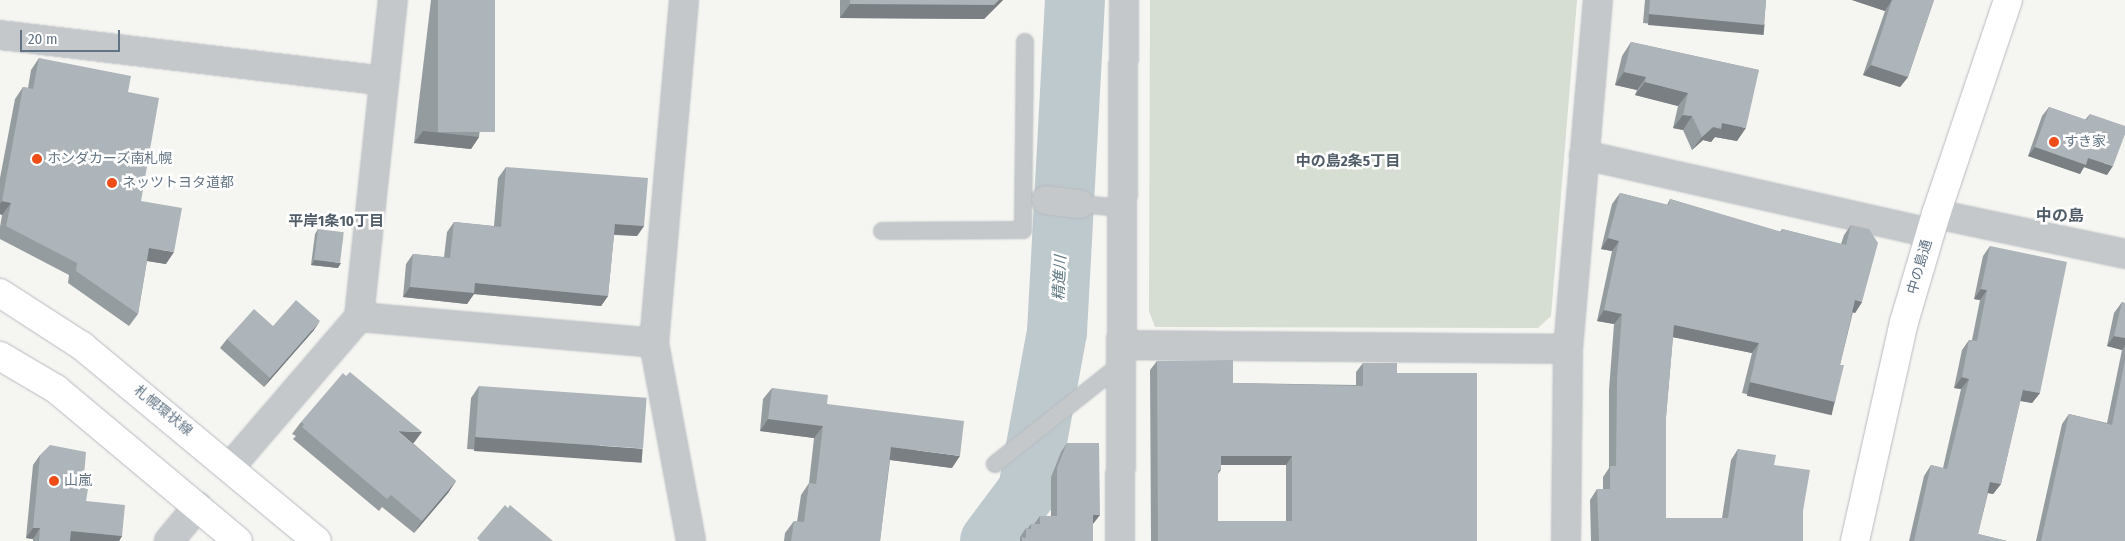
<!DOCTYPE html>
<meta charset="utf-8">
<style>
body{margin:0}
#map{position:relative;width:2125px;height:541px;overflow:hidden;background:#f5f5f1;font-family:"Fira Sans Condensed","Noto Sans JP",sans-serif}
div>[style]{position:absolute}
[style*='--x']{left:calc(var(--x)*1px);top:calc(var(--y)*1px);width:calc(var(--w)*1px);rotate:calc(var(--a)*1deg)}
.green>*{inset:0;background:#d6ddd2}
.river>*{height:60px;margin:-30px;padding:0 30px;transform-origin:30px;border-radius:30px;background:#bec9ce}
.roads{filter:drop-shadow(0 0 1px #b6bbc0) drop-shadow(0 0 1px #b6bbc0)}
.lane>*{height:16px;margin:-8px;padding:0 8px;transform-origin:8px;border-radius:8px;background:#c4c8cb}
.street>*{height:28px;margin:-14px;padding:0 14px;transform-origin:14px;border-radius:14px;background:#c4c8cb}
.secondary>*{height:28px;margin:-14px;padding:0 14px;transform-origin:14px;border-radius:14px;background:#fff}
.primary>*{height:28px;margin:-14px;padding:0 14px;transform-origin:14px;border-radius:14px;background:#fff}
.wall>*{inset:0;background:#959ca0}
.shaded-wall>*{inset:0;background:#797f82;transform-origin:0 0}
.building>*{inset:0;background:#adb5ba;transform-origin:0 0}
.dots>*{width:14px;height:14px;translate:-50% -50%;box-sizing:border-box;border:2px solid #fff;border-radius:50%}
span{translate:-50% -50%;white-space:nowrap;text-align:center;line-height:1.15;-webkit-text-stroke:5px #fff;paint-order:stroke}
.poi-label{font-size:14px;color:#627484}
.left{translate:0 -50%;text-align:left}
.street-label{font-size:14px;color:#627484}
.neighbourhood-label{font-size:15px;color:#505d69;font-weight:700}
.water-label{font-size:15px;color:#5e7781;font-style:italic}
.quarter-label{font-size:16px;color:#505d69;font-weight:700}
.scale{position:absolute;left:20px;top:30px;width:100px;height:22px;box-sizing:border-box;border:2px solid #627484;border-top:0;padding-left:6px;font-size:15px;line-height:18px;white-space:nowrap;color:#627484;-webkit-text-stroke:4px #fff;paint-order:stroke}
</style>
<div id="map">
<div class="green">
<i style="clip-path:polygon(1150px 0,1577px 0,1551px 316px,1538px 328px,1155px 327px,1149px 311px)"></i>
</div>
<div class="river">
<i style="--x:990;--y:541;--w:64;--a:-53.3"></i>
<i style="--x:1028;--y:490;--w:161;--a:-79.6"></i>
<i style="--x:1057;--y:332;--w:332;--a:-86.9"></i>
</div>
<div class="roads">
<div class="lane">
<i style="--x:1080;--y:204;--w:42;--a:5.4"></i>
<i style="--x:882;--y:231;--w:141;--a:-0.4"></i>
<i style="--x:1023;--y:230;--w:188;--a:-89.4"></i>
<i style="--x:995;--y:464;--w:161;--a:-38.4"></i>
</div>
<div class="street">
<i style="--x:684;--y:0;--w:344;--a:95"></i>
<i style="--x:654;--y:343;--w:201;--a:79.4"></i>
<i style="--x:0;--y:35;--w:387;--a:6.8"></i>
<i style="--x:1584;--y:155;--w:355;--a:12.7"></i>
<i style="--x:1046;--y:200;--w:34;--a:7"></i>
<i style="--x:1936;--y:214;--w:193;--a:11.9"></i>
<i style="--x:359;--y:317;--w:319;--a:-83.9"></i>
<i style="--x:1122;--y:345;--w:446;--a:0.5"></i>
<i style="--x:231;--y:466;--w:196;--a:-49.3"></i>
<i style="--x:359;--y:317;--w:296;--a:5"></i>
<i style="--x:169;--y:541;--w:45;--a:-50.4"></i>
<i style="--x:1120;--y:541;--w:541;--a:-89.58"></i>
<i style="--x:1566;--y:541;--w:192;--a:-89.4"></i>
<i style="--x:1568;--y:349;--w:350;--a:-85.1"></i>
</div>
<div class="secondary">
<i style="--x:1855;--y:541;--w:224;--a:-77.4"></i>
<i style="--x:1904;--y:322;--w:113;--a:-73.5"></i>
<i style="--x:1936;--y:214;--w:226;--a:-71.4"></i>
</div>
<div class="primary">
<i style="--x:0;--y:293;--w:98;--a:32.9"></i>
<i style="--x:82;--y:346;--w:305;--a:39.7"></i>
<i style="--x:0;--y:356;--w:65;--a:30.5"></i>
<i style="--x:56;--y:389;--w:237;--a:39.9"></i>
</div>
</div>
<div class="wall">
<i style="clip-path:polygon(431px 0,495px 0,479px 137px,471px 149px,414px 143px)"></i>
<i style="clip-path:polygon(840px 0,1003px 0,984px 19px,840px 18px)"></i>
<i style="clip-path:polygon(1645px 0,1766px 0,1764px 25px,1757px 34px,1643px 23px)"></i>
<i style="clip-path:polygon(1852px 0,1934px 0,1908px 77px,1900px 87px,1863px 75px,1885px 11px)"></i>
<i style="clip-path:polygon(1631px 42px,1759px 70px,1737px 141px,1715px 137px,1711px 142px,1703px 140px,1692px 150px,1683px 130px,1673px 128px,1678px 106px,1635px 95px,1637px 90px,1615px 85px,1622px 56px)"></i>
<i style="clip-path:polygon(39px 58px,128px 92px,141px 201px,166px 264px,147px 261px,138px 314px,129px 326px,68px 283px,69px 275px,0 239px,0 227px,2px 215px,0 214px,0 178px,15px 99px,23px 87px,28px 88px,31px 70px)"></i>
<i style="clip-path:polygon(2049px 107px,2085px 120px,2090px 114px,2107px 175px,2084px 167px,2080px 174px,2028px 156px,2042px 116px)"></i>
<i style="clip-path:polygon(506px 167px,644px 226px,637px 236px,614px 235px,608px 296px,601px 306px,474px 294px,467px 304px,403px 297px,406px 264px,413px 254px,444px 257px,447px 232px,454px 222px,494px 226px,498px 178px)"></i>
<i style="clip-path:polygon(1620px 193px,1667px 205px,1670px 199px,1780px 232px,1782px 229px,1841px 244px,1844px 235px,1851px 225px,1862px 302px,1855px 313px,1853px 312px,1840px 365px,1835px 402px,1828px 413px,1742px 393px,1752px 353px,1673px 337px,1666px 417px,1666px 518px,1722px 518px,1731px 460px,1738px 449px,1774px 465px,1803px 511px,1803px 541px,1591px 541px,1590px 500px,1597px 489px,1603px 489px,1603px 477px,1609px 468px,1609px 390px,1614px 324px,1597px 321px,1612px 251px,1601px 249px,1612px 204px)"></i>
<i style="clip-path:polygon(318px 229px,338px 268px,311px 265px,315px 234px)"></i>
<i style="clip-path:polygon(1990px 246px,2040px 393px,2032px 403px,2020px 401px,2001px 484px,1993px 494px,1988px 493px,1978px 534px,2007px 541px,1909px 541px,1924px 476px,1931px 465px,1943px 468px,1961px 389px,1954px 388px,1962px 350px,1969px 340px,1972px 340px,1980px 300px,1974px 299px,1983px 256px)"></i>
<i style="clip-path:polygon(2122px 302px,2125px 303px,2125px 541px,2036px 541px,2062px 424px,2069px 414px,2107px 423px,2122px 350px,2107px 346px,2114px 313px)"></i>
<i style="clip-path:polygon(273px 326px,314px 330px,264px 387px,220px 348px,227px 339px)"></i>
<i style="clip-path:polygon(evenodd,1157px 361px,1233px 383px,1356px 385px,1356px 372px,1363px 363px,1397px 373px,1477px 541px,1151px 541px,1150px 370px,1157px 361px,1221px 465px,1286px 465px,1286px 521px,1218px 521px,1218px 474px,1221px 470px,1221px 465px)"></i>
<i style="clip-path:polygon(479px 386px,633px 462px,467px 449px,471px 398px)"></i>
<i style="clip-path:polygon(772px 388px,827px 404px,952px 468px,890px 460px,880px 541px,784px 541px,785px 533px,794px 521px,797px 522px,801px 495px,809px 483px,814px 438px,760px 431px,763px 399px)"></i>
<i style="clip-path:polygon(301px 422px,414px 444px,456px 481px,448px 493px,414px 533px,382px 507px,379px 511px,293px 439px,296px 436px,292px 434px)"></i>
<i style="clip-path:polygon(1067px 443px,1093px 524px,1093px 541px,1020px 541px,1020px 537px,1026px 528px,1028px 528px,1031px 524px,1034px 524px,1040px 516px,1051px 516px,1051px 477px,1061px 452px)"></i>
<i style="clip-path:polygon(40px 455px,83px 488px,86px 501px,122px 536px,119px 541px,33px 541px,33px 539px,26px 538px,33px 465px)"></i>
</div>
<div class="shaded-wall">
<i style="clip-path:polygon(1003px 0,984px 19px,840px 18px,850px 4px)"></i>
<i style="clip-path:polygon(1852px 0,1892px 0,1885px 11px)"></i>
<i style="left:1649px;top:14px;width:116px;height:11px;rotate:5deg"></i>
<i style="clip-path:polygon(1871px 65px,1908px 77px,1900px 87px,1863px 75px)"></i>
<i style="clip-path:polygon(1624px 72px,1646px 77px,1637px 90px,1615px 85px)"></i>
<i style="clip-path:polygon(1645px 82px,1688px 93px,1678px 106px,1635px 95px)"></i>
<i style="clip-path:polygon(1683px 115px,1692px 116px,1683px 130px,1673px 128px)"></i>
<i style="clip-path:polygon(1722px 123px,1746px 128px,1737px 141px,1715px 137px,1711px 142px,1703px 140px,1692px 150px,1702px 137px,1713px 127px)"></i>
<i style="clip-path:polygon(423px 131px,479px 137px,471px 149px,414px 143px)"></i>
<i style="clip-path:polygon(2035px 147px,2088px 158px,2113px 166px,2107px 175px,2084px 167px,2080px 174px,2028px 156px)"></i>
<i style="clip-path:polygon(2px 201px,11px 203px,2px 215px,0 214px,0 204px)"></i>
<i style="clip-path:polygon(615px 224px,644px 226px,637px 236px,608px 234px)"></i>
<i style="clip-path:polygon(1608px 238px,1619px 241px,1612px 251px,1601px 249px)"></i>
<i style="clip-path:polygon(149px 248px,174px 252px,166px 264px,141px 260px)"></i>
<i style="clip-path:polygon(315px 260px,341px 263px,338px 268px,311px 265px)"></i>
<i style="clip-path:polygon(475px 283px,608px 296px,601px 306px,474px 294px,467px 304px,403px 297px,410px 287px)"></i>
<i style="clip-path:polygon(1981px 289px,1987px 290px,1980px 300px,1974px 299px)"></i>
<i style="clip-path:polygon(1855px 300px,1862px 302px,1855px 313px,1848px 311px)"></i>
<i style="clip-path:polygon(1604px 310px,1622px 314px,1614px 324px,1597px 321px)"></i>
<i style="clip-path:polygon(320px 321px,314px 330px,264px 387px,270px 378px)"></i>
<i style="clip-path:polygon(1674px 325px,1759px 343px,1752px 353px,1667px 336px)"></i>
<i style="clip-path:polygon(2114px 336px,2125px 338px,2125px 345px,2122px 350px,2107px 346px)"></i>
<i style="clip-path:polygon(1962px 377px,1969px 379px,1961px 389px,1954px 388px)"></i>
<i style="left:1750px;top:382px;width:87px;height:14px;rotate:13deg"></i>
<i style="clip-path:polygon(2023px 390px,2040px 393px,2032px 403px,2016px 400px)"></i>
<i style="clip-path:polygon(768px 419px,823px 426px,814px 438px,760px 431px)"></i>
<i style="clip-path:polygon(398px 431px,422px 432px,413px 444px)"></i>
<i style="left:475px;top:437px;width:168px;height:14px;rotate:4deg"></i>
<i style="clip-path:polygon(891px 447px,960px 456px,952px 468px,883px 459px)"></i>
<i style="clip-path:polygon(1221px 456px,1292px 456px,1286px 465px,1215px 465px)"></i>
<i style="clip-path:polygon(456px 481px,448px 493px,414px 533px,422px 521px)"></i>
<i style="clip-path:polygon(1990px 482px,2001px 484px,1993px 494px,1983px 492px)"></i>
<i style="clip-path:polygon(1093px 515px,1100px 515px,1093px 524px,1087px 524px)"></i>
<i style="clip-path:polygon(33px 528px,40px 528px,33px 539px,26px 538px)"></i>
<i style="clip-path:polygon(71px 531px,122px 536px,119px 541px,64px 541px)"></i>
</div>
<div class="building">
<i style="left:438px;top:0;width:57px;height:132px"></i>
<i style="clip-path:polygon(850px 0,999px 0,994px 5px,850px 4px)"></i>
<i style="clip-path:polygon(1650px 0,1766px 0,1764px 25px,1649px 14px)"></i>
<i style="clip-path:polygon(1891px 0,1934px 0,1908px 77px,1871px 65px,1892px 0)"></i>
<i style="clip-path:polygon(1631px 42px,1759px 70px,1746px 128px,1722px 123px,1721px 129px,1713px 127px,1702px 137px,1692px 116px,1683px 115px,1688px 93px,1645px 82px,1646px 77px,1624px 72px)"></i>
<i style="clip-path:polygon(39px 58px,131px 76px,128px 92px,159px 98px,141px 201px,182px 208px,174px 252px,149px 248px,138px 314px,76px 271px,77px 263px,6px 226px,11px 203px,2px 201px,23px 87px,33px 89px)"></i>
<i style="clip-path:polygon(2049px 107px,2087px 120px,2090px 114px,2125px 126px,2125px 134px,2113px 166px,2088px 158px,2086px 165px,2035px 147px)"></i>
<i style="clip-path:polygon(506px 167px,648px 178px,644px 226px,615px 224px,608px 296px,475px 283px,474px 293px,410px 287px,413px 254px,450px 258px,454px 222px,501px 227px)"></i>
<i style="clip-path:polygon(1620px 193px,1669px 205px,1670px 199px,1782px 232px,1782px 229px,1846px 245px,1851px 225px,1869px 229px,1878px 243px,1862px 302px,1855px 300px,1840px 365px,1844px 365px,1835px 402px,1750px 382px,1759px 343px,1674px 325px,1666px 417px,1666px 518px,1728px 518px,1738px 449px,1776px 455px,1774px 465px,1810px 470px,1803px 511px,1803px 541px,1599px 541px,1597px 489px,1610px 489px,1610px 466px,1616px 466px,1617px 379px,1622px 314px,1604px 310px,1619px 241px,1608px 238px)"></i>
<i style="left:318px;top:229px;width:26px;height:31px;rotate:7deg"></i>
<i style="clip-path:polygon(1990px 246px,2067px 262px,2040px 393px,2023px 390px,2001px 484px,1990px 482px,1978px 534px,2007px 541px,1914px 541px,1931px 465px,1947px 469px,1969px 379px,1962px 377px,1969px 340px,1977px 341px,1987px 290px,1981px 289px)"></i>
<i style="clip-path:polygon(296px 300px,320px 321px,270px 378px,227px 339px,254px 309px,273px 326px)"></i>
<i style="clip-path:polygon(2122px 302px,2125px 303px,2125px 338px,2114px 336px)"></i>
<i style="clip-path:polygon(evenodd,1233px 360px,1233px 383px,1363px 386px,1363px 363px,1397px 363px,1397px 373px,1477px 373px,1477px 541px,1158px 541px,1157px 361px,1233px 360px,1221px 456px,1292px 456px,1292px 521px,1218px 521px,1218px 470px,1221px 470px,1221px 456px)"></i>
<i style="clip-path:polygon(2125px 360px,2125px 541px,2041px 541px,2069px 414px,2112px 425px)"></i>
<i style="clip-path:polygon(350px 372px,422px 432px,398px 431px,456px 481px,422px 521px,391px 495px,387px 499px,302px 427px,304px 424px,301px 422px,343px 373px,346px 376px)"></i>
<i style="left:479px;top:386px;width:168px;height:51px;rotate:4deg"></i>
<i style="clip-path:polygon(772px 388px,828px 395px,827px 404px,964px 421px,960px 456px,891px 447px,880px 541px,791px 541px,794px 521px,804px 522px,809px 483px,816px 484px,823px 426px,768px 419px)"></i>
<i style="clip-path:polygon(1067px 443px,1099px 443px,1100px 515px,1093px 515px,1093px 541px,1022px 541px,1022px 537px,1026px 538px,1026px 528px,1031px 529px,1031px 524px,1040px 524px,1040px 516px,1057px 516px,1057px 468px)"></i>
<i style="clip-path:polygon(50px 445px,86px 452px,83px 488px,88px 489px,86px 501px,125px 505px,122px 536px,71px 531px,70px 541px,39px 541px,40px 528px,33px 528px,40px 455px)"></i>
<i style="clip-path:polygon(505px 505px,508px 508px,510px 505px,553px 541px,480px 541px,477px 538px)"></i>
</div>
<div class="dots">
<i style="left:2054px;top:142px;background:#ee4d18"></i>
<i style="left:37px;top:159px;background:#ee4d18"></i>
<i style="left:112px;top:183px;background:#ee4d18"></i>
<i style="left:54px;top:481px;background:#ee4d18"></i>
</div>
<div class="poi-label">
<span class="left" style="left:2064px;top:142px">すき家</span>
<span class="left" style="left:47px;top:159px">ホンダカーズ南札幌</span>
<span class="left" style="left:122px;top:183px">ネッツトヨタ道都</span>
<span class="left" style="left:64px;top:481px">山嵐</span>
</div>
<div class="street-label">
<span style="left:1920px;top:267px;rotate:-74deg">中の島通</span>
<span style="left:163px;top:411px;rotate:39deg">札幌環状線</span>
</div>
<div class="neighbourhood-label">
<span style="left:1348px;top:162px">中の島2条5丁目</span>
<span style="left:336px;top:222px">平岸1条10丁目</span>
</div>
<div class="water-label">
<span style="left:1060px;top:278px;rotate:-87deg">精進川</span>
</div>
<div class="quarter-label">
<span style="left:2060px;top:216px">中の島</span>
</div>
<div class="scale">20 m</div>
</div>
